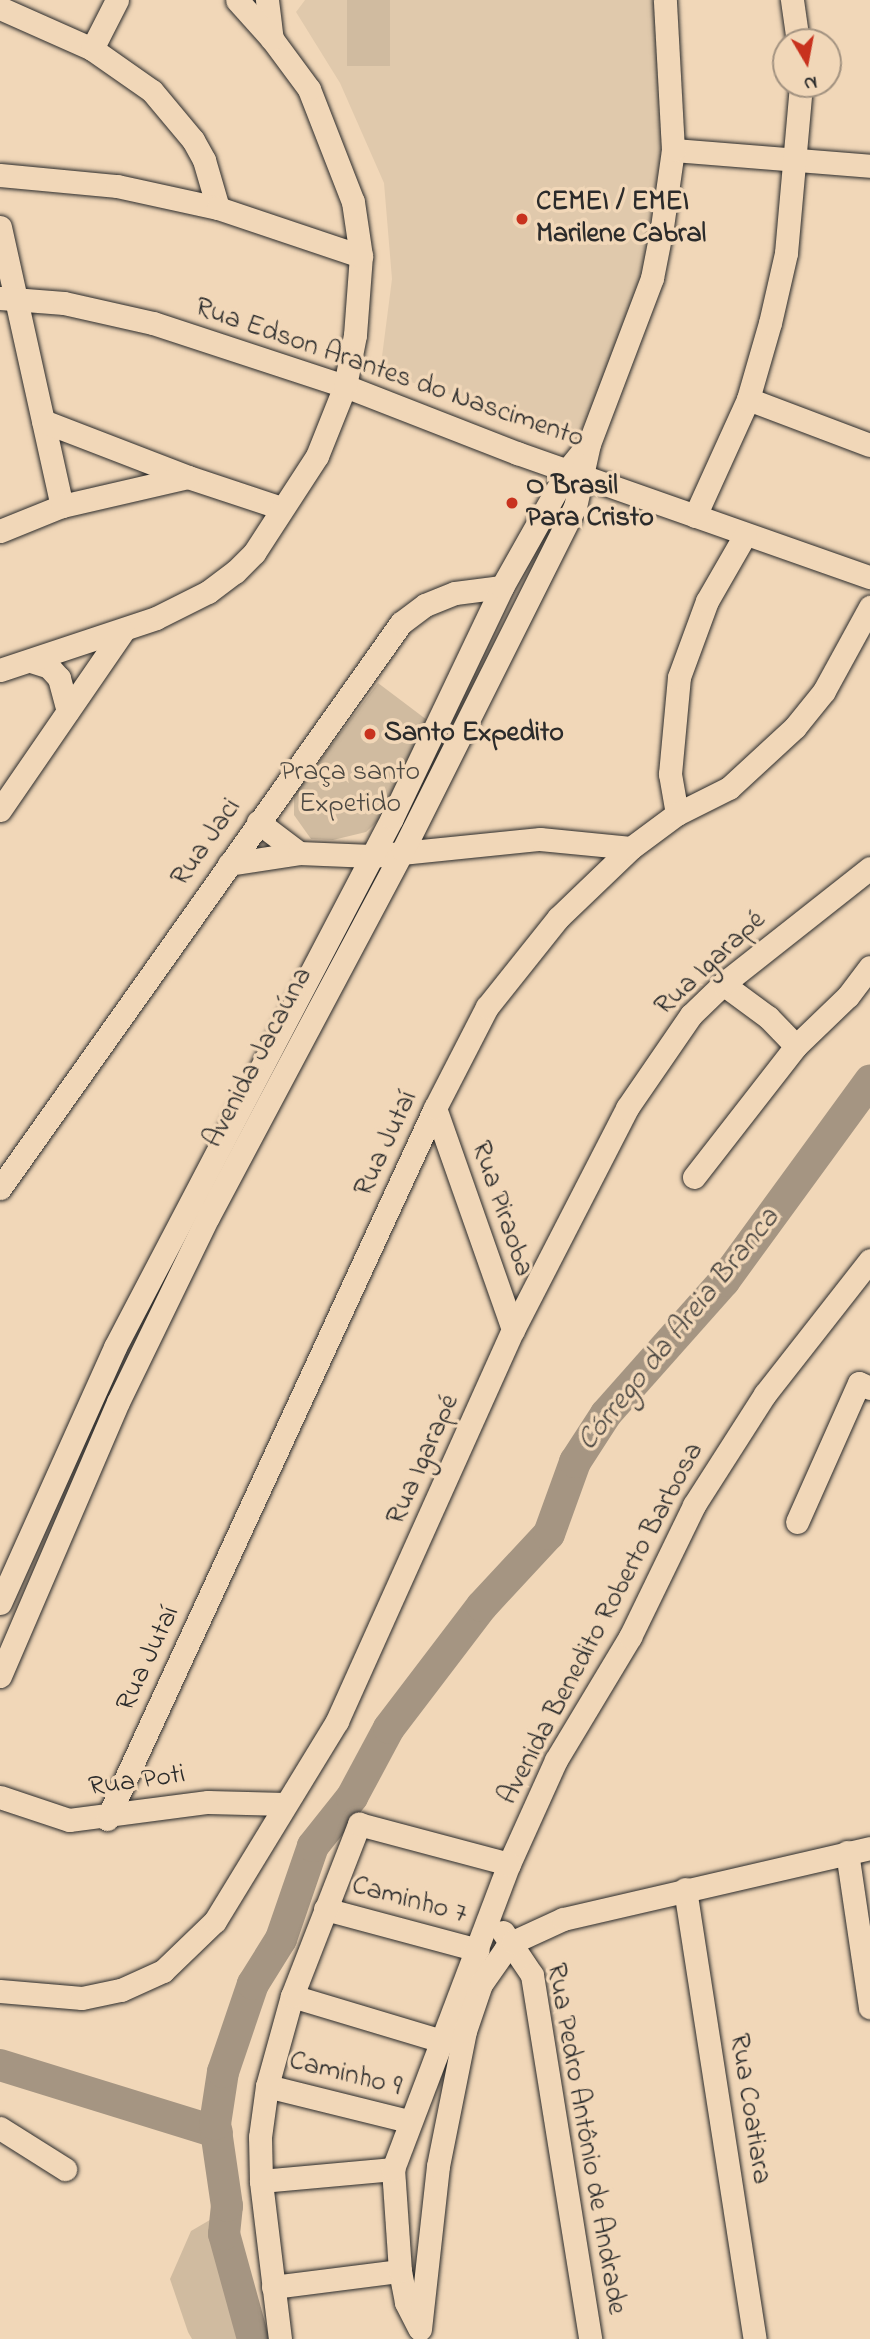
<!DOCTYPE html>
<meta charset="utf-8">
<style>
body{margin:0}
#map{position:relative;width:870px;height:2339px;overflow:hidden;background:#f1d7b8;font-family:"Indie Flower",sans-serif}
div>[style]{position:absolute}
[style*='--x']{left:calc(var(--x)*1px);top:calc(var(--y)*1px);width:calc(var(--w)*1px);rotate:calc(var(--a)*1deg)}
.built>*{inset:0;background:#e0c9ac}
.green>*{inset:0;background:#d0bba0;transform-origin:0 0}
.river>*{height:32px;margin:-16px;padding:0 16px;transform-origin:16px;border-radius:16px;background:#a59582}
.roads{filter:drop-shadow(0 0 2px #2b2b2b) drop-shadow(0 0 2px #2b2b2b)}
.minor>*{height:23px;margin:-11.5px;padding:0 11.5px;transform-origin:11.5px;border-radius:11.5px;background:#f1d7b8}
.dots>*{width:19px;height:19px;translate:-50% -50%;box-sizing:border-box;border:4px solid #f1d7b8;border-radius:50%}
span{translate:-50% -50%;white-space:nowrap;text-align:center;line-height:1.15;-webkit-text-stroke:7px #f1d7b8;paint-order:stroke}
.poi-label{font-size:28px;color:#2b2b2b;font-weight:700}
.left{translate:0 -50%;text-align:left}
.street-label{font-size:28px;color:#2b2b2b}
.park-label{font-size:28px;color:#4c4842}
.water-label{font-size:30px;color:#4a4641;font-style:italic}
.north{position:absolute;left:772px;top:28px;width:70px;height:70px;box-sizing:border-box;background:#f1d7b8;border:2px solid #a29280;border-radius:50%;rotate:170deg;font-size:19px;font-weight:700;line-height:28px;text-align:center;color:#2b2b2b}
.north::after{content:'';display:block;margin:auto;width:24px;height:32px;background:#c8321e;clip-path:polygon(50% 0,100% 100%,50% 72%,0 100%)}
</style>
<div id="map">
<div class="built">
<i style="clip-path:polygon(305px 0,661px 0,666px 37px,661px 176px,631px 331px,578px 436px,380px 372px,392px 279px,384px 183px,340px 83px,296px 12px)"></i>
</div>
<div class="green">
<i style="left:347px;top:0;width:43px;height:66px"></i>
<i style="clip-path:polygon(378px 683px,431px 723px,384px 815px,366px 832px,333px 840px,311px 839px,294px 815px,294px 795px)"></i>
<i style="clip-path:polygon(215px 2217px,222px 2217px,259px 2339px,192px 2339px,188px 2332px,170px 2279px,191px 2231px)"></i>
</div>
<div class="river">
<i style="--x:0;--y:2065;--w:227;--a:17.2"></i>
<i style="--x:253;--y:2339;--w:109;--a:-105.4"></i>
<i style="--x:224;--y:2234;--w:28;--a:-84"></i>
<i style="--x:227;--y:2206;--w:83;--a:-98.3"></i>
<i style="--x:215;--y:2124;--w:53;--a:-81.3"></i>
<i style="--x:223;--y:2072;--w:93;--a:-71.2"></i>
<i style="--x:253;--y:1984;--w:53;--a:-58.1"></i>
<i style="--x:281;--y:1939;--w:98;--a:-71"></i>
<i style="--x:313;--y:1846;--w:63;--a:-51.5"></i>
<i style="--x:352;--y:1797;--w:78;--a:-61.8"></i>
<i style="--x:389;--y:1728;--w:153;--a:-52.7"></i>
<i style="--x:482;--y:1606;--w:98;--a:-47.1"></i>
<i style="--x:549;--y:1534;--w:77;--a:-70.1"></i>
<i style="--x:575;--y:1462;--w:57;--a:-57.1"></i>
<i style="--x:606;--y:1414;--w:178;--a:-48.4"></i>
<i style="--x:724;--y:1281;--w:248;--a:-53.9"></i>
</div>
<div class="roads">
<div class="minor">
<i style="--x:267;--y:0;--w:39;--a:83"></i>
<i style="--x:792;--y:0;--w:42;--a:81.9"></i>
<i style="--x:0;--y:8;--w:101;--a:24"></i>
<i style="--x:92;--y:49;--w:73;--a:35"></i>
<i style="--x:152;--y:91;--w:64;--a:50.1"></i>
<i style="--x:193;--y:140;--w:23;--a:61"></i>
<i style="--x:204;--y:160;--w:50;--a:73.7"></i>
<i style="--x:92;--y:49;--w:55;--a:-63"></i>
<i style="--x:673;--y:150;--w:198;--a:4.6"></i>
<i style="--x:0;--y:175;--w:118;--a:5.4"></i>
<i style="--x:117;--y:186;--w:103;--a:12.3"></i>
<i style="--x:218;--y:208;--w:151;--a:18.6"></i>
<i style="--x:0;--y:227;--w:286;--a:77.5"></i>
<i style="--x:0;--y:298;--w:64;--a:4.5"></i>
<i style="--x:64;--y:303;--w:91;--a:12.7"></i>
<i style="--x:153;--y:323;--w:202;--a:18.2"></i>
<i style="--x:345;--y:386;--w:185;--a:21.3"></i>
<i style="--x:517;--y:453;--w:374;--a:19.4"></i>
<i style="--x:748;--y:399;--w:130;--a:20.7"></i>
<i style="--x:43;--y:421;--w:155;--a:21.1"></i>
<i style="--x:188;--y:477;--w:98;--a:18.4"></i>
<i style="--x:695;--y:516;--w:128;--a:-65.6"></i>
<i style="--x:748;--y:399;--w:79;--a:-73.9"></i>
<i style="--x:770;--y:323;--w:72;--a:-77.1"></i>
<i style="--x:786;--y:253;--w:170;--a:-84.9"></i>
<i style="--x:0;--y:531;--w:67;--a:-22"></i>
<i style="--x:62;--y:506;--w:129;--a:-13"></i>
<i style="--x:31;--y:661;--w:19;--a:18"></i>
<i style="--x:49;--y:667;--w:15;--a:48"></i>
<i style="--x:59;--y:678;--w:34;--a:75"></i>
<i style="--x:0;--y:670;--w:164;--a:-18.4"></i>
<i style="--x:156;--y:618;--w:58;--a:-26.6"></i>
<i style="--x:208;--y:592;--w:34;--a:-37"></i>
<i style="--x:235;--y:572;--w:27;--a:-45"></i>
<i style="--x:254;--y:553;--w:116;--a:-57"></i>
<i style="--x:317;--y:456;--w:75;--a:-68.2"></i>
<i style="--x:345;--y:386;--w:52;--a:-78.9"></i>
<i style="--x:355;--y:335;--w:79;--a:-85.7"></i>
<i style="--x:361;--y:256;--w:55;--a:-98.4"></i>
<i style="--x:353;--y:202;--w:121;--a:-111.3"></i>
<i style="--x:309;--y:89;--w:62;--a:-126.5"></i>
<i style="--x:272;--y:39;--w:52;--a:-131.9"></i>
<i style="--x:0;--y:810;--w:217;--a:-55.5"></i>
<i style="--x:677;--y:814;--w:41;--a:-99.9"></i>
<i style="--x:670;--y:774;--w:97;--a:-84.7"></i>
<i style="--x:679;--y:677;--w:81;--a:-69.8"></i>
<i style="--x:707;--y:601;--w:76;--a:-60.1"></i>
<i style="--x:258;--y:822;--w:51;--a:37.1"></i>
<i style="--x:229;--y:864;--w:71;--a:-8.9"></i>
<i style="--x:299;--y:853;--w:73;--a:2.4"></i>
<i style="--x:372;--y:856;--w:169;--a:-5.8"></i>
<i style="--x:540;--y:839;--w:91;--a:5.6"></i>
<i style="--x:723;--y:984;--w:56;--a:36.3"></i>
<i style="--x:768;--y:1017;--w:40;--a:46"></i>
<i style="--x:435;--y:1108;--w:235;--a:70.6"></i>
<i style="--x:694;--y:1177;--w:166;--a:-52.1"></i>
<i style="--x:796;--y:1046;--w:72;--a:-43.9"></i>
<i style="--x:848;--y:996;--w:36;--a:-53"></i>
<i style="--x:0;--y:1188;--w:693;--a:-54.64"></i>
<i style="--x:401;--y:623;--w:30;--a:-37"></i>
<i style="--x:425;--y:605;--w:32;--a:-22"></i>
<i style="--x:455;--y:593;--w:47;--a:-7.3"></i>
<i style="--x:797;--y:1522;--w:152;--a:-66"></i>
<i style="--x:859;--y:1383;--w:12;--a:24"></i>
<i style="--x:0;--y:1603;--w:281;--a:-65.8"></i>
<i style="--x:115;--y:1347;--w:597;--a:-62.36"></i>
<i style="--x:392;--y:818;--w:256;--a:-64.5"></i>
<i style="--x:502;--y:587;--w:137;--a:-60.6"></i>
<i style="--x:569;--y:468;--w:28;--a:-51"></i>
<i style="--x:0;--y:1676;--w:298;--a:-66.7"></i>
<i style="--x:118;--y:1402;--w:206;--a:-64.1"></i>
<i style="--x:208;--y:1217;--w:416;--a:-62"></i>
<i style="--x:403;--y:850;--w:384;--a:-63.4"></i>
<i style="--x:575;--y:507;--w:65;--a:-77.5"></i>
<i style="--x:589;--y:444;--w:178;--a:-69.2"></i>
<i style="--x:652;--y:278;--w:52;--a:-78.9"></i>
<i style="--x:662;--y:227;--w:78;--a:-81.9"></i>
<i style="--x:673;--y:150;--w:150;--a:-93.1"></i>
<i style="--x:0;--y:1797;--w:73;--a:18.4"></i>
<i style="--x:69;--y:1820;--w:140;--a:-7.4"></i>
<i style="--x:208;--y:1802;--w:77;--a:1.5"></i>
<i style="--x:107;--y:1819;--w:783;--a:-65.24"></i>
<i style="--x:435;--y:1108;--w:114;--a:-62.8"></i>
<i style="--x:487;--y:1007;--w:114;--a:-51.4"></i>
<i style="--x:558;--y:918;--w:101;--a:-43.8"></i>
<i style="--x:631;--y:848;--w:57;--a:-36.5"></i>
<i style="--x:677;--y:814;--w:58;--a:-26.6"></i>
<i style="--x:729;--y:788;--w:90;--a:-42.7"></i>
<i style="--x:795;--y:727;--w:46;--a:-51.1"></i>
<i style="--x:824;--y:691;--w:96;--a:-61.3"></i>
<i style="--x:847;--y:1852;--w:157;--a:81.6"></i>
<i style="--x:685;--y:1889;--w:455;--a:81.2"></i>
<i style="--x:325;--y:1909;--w:158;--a:15"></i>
<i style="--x:503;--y:1932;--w:52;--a:56"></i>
<i style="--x:532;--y:1975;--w:369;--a:80.9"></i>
<i style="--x:0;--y:1991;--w:82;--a:4.9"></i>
<i style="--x:82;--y:1998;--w:40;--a:-12"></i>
<i style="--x:121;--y:1990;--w:46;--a:-24.3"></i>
<i style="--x:163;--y:1971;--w:72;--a:-43.9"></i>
<i style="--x:215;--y:1921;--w:234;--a:-58.6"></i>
<i style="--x:337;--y:1721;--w:429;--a:-65.8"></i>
<i style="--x:513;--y:1330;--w:250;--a:-62.8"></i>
<i style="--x:627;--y:1108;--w:113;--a:-55.5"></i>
<i style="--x:691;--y:1015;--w:45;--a:-44.1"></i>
<i style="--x:723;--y:984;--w:187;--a:-38.3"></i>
<i style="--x:292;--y:1996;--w:153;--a:16.7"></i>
<i style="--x:267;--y:2086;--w:145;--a:13.9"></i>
<i style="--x:0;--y:2128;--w:77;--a:32.2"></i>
<i style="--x:261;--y:2181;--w:133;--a:-5.2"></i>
<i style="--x:273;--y:2287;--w:128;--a:-7.2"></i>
<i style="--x:419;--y:2328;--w:29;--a:-117"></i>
<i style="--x:406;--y:2302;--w:32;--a:-101"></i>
<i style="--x:400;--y:2271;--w:102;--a:-93.9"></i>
<i style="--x:393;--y:2169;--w:326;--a:-69.2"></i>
<i style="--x:509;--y:1864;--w:114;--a:-65.7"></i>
<i style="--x:556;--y:1760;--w:144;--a:-59"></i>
<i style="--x:630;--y:1637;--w:147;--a:-64.1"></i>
<i style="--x:694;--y:1505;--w:132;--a:-57.4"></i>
<i style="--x:765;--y:1394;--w:170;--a:-51.9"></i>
<i style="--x:420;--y:2329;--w:164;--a:-83.7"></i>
<i style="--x:438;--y:2166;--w:138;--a:-78.7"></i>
<i style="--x:465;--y:2031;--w:50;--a:-71.2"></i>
<i style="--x:481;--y:1984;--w:42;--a:-54.8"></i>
<i style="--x:505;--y:1950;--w:11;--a:-45"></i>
<i style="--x:513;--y:1942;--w:55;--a:-24.7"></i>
<i style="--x:563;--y:1919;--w:315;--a:-13"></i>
<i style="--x:280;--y:2339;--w:159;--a:-96.9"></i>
<i style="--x:261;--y:2181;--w:44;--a:-91.3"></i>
<i style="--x:260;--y:2137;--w:51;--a:-82.2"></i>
<i style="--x:267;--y:2086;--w:93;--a:-74.5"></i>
<i style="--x:292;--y:1996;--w:185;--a:-68.7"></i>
<i style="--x:359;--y:1824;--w:155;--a:14.9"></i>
</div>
</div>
<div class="dots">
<i style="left:522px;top:219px;background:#c8321e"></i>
<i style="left:512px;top:503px;background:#c8321e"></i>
<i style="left:370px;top:734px;background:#c8321e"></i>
</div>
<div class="poi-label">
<span class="left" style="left:536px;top:219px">CEMEI / EMEI<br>Marilene Cabral</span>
<span class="left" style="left:526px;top:503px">O Brasil<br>Para Cristo</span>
<span class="left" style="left:384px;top:734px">Santo Expedito</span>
</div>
<div class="street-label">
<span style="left:389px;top:374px;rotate:19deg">Rua Edson Arantes do Nascimento</span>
<span style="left:207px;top:843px;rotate:-55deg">Rua Jaci</span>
<span style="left:711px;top:964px;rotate:-43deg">Rua Igarapé</span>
<span style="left:259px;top:1058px;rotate:-62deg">Avenida Jacaúna</span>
<span style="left:387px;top:1144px;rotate:-65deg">Rua Jutaí</span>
<span style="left:501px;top:1209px;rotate:71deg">Rua Piraoba</span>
<span style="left:424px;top:1460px;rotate:-66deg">Rua Igarapé</span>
<span style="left:602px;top:1624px;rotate:-62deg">Avenida Benedito Roberto Barbosa</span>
<span style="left:149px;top:1659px;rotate:-65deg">Rua Jutaí</span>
<span style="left:137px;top:1782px;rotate:-8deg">Rua Poti</span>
<span style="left:409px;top:1901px;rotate:15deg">Caminho 7</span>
<span style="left:345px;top:2075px;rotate:14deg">Caminho 9</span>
<span style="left:749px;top:2109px;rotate:81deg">Rua Coatiara</span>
<span style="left:585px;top:2139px;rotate:80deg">Rua Pedro Antônio de Andrade</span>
</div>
<div class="park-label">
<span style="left:350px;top:789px">Praça santo<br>Expetido</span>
</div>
<div class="water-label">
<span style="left:679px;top:1330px;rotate:-51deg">Córrego da Areia Branca</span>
</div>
<div class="north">N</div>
</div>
